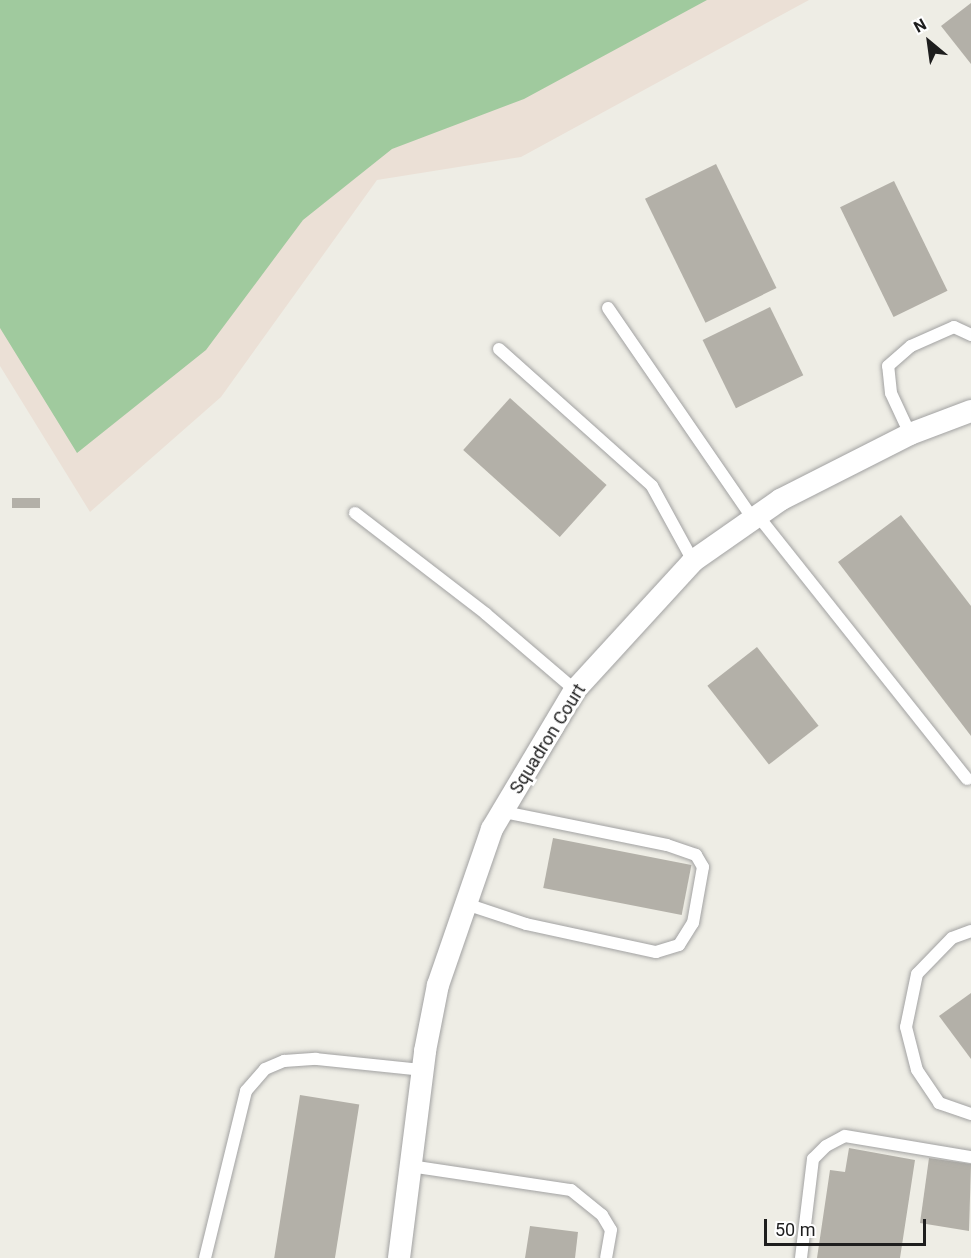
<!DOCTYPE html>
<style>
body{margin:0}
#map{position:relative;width:971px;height:1258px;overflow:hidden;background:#eeede5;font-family:Roboto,sans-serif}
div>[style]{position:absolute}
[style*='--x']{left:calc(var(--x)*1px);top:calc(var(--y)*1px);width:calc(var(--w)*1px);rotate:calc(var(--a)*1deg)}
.military>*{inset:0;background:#ebe0d6}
.forest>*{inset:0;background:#a0ca9e}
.building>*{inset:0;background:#b3b0a8;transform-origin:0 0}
.roads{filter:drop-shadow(0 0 2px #a2a2a2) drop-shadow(0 0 2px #a2a2a2)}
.service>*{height:12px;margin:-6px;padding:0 6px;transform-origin:6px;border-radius:6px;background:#fff}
.minor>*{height:22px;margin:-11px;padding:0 11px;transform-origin:11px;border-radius:11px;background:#fff}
span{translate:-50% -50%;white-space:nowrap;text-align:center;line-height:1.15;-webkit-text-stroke:6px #fff;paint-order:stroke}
.street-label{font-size:18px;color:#1e1e1e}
.north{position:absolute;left:899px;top:12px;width:60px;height:60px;-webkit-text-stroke:4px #fff;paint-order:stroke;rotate:331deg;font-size:16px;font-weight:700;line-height:24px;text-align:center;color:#1e1e1e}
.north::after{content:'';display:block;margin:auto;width:21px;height:27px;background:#1e1e1e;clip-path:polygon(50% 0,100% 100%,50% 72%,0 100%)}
.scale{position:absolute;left:764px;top:1219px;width:162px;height:27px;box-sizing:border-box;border:3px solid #1e1e1e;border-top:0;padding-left:8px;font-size:18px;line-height:21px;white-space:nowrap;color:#1e1e1e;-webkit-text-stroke:4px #fff;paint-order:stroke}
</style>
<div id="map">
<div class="military">
<i style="clip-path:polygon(0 0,809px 0,521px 157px,377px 180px,221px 397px,90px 512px,0 366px)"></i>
</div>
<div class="forest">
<i style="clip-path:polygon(0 0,707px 0,524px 99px,392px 149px,303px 220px,206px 350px,77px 453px,0 328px)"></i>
</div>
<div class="building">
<i style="clip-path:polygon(971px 3px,971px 64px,941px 26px)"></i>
<i style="left:716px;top:164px;width:138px;height:79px;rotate:64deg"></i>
<i style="left:894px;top:181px;width:122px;height:60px;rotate:64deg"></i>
<i style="left:770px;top:307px;width:76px;height:75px;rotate:64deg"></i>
<i style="left:510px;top:398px;width:130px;height:70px;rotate:42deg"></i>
<i style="left:40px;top:498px;width:10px;height:28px;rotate:90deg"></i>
<i style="clip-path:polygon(901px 515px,971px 606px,971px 736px,838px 562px)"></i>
<i style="left:757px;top:647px;width:100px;height:63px;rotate:52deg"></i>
<i style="left:553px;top:838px;width:141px;height:51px;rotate:11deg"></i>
<i style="clip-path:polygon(971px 993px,971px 1059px,939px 1016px)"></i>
<i style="left:300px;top:1095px;width:60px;height:165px;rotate:9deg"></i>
<i style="clip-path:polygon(849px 1148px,915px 1160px,900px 1258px,817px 1258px,830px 1170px,845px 1172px)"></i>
<i style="clip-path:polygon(929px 1158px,971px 1164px,969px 1231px,920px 1223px)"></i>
<i style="clip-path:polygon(530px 1226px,578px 1232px,575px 1258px,525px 1258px)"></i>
</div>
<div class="roads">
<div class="service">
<i style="--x:608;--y:308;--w:256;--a:55.5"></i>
<i style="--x:499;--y:349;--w:205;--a:41.8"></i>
<i style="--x:652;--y:486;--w:85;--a:61.3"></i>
<i style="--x:910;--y:434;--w:45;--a:-114.9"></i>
<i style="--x:891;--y:393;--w:27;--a:-96"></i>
<i style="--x:888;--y:366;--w:30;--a:-41"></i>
<i style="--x:911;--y:346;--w:47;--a:-23.8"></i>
<i style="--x:954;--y:327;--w:19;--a:25"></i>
<i style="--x:355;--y:513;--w:165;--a:37.6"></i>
<i style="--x:486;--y:614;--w:117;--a:40.5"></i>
<i style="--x:758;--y:516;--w:336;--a:51.5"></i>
<i style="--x:466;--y:904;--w:63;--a:18.4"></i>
<i style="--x:526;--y:924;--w:133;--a:12.2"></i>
<i style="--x:656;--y:952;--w:24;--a:-17"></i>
<i style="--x:679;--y:945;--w:26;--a:-58"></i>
<i style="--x:693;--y:923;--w:57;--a:-79.9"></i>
<i style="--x:703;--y:867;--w:14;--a:-120"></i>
<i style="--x:696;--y:855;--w:31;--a:-161"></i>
<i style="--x:667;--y:845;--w:167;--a:-168.6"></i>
<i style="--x:971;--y:931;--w:20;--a:160"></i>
<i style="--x:952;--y:938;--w:50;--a:134.2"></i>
<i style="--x:917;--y:974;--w:54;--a:101.7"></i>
<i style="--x:906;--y:1027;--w:44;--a:75.7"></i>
<i style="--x:917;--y:1070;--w:40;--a:56"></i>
<i style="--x:939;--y:1103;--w:34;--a:19"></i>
<i style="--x:410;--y:1166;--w:163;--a:8.5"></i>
<i style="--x:571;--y:1190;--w:40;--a:39"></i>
<i style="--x:602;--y:1215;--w:17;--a:59"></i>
<i style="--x:611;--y:1230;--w:28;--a:100"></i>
<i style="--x:205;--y:1258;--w:172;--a:-76.2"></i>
<i style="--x:246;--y:1091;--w:29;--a:-49"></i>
<i style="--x:265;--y:1069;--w:21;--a:-23"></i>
<i style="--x:284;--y:1061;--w:32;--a:-4"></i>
<i style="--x:316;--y:1059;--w:107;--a:5.9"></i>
<i style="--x:801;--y:1258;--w:100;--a:-83.1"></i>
<i style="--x:813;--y:1159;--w:18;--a:-45"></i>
<i style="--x:826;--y:1146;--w:21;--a:-28"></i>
<i style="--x:845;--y:1136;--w:128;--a:9.5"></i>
</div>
<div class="minor">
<i style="--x:399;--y:1258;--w:209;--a:-82.8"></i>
<i style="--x:425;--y:1051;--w:67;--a:-78.9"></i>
<i style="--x:438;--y:985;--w:165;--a:-70.9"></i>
<i style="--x:492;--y:829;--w:162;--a:-59.2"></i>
<i style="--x:575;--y:690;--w:175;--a:-47.5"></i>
<i style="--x:693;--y:561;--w:106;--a:-35"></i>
<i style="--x:780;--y:500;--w:146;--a:-26.9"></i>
<i style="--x:910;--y:434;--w:65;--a:-20.7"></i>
</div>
</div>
<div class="street-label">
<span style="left:548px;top:739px;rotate:-58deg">Squadron Court</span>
</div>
<div class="north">N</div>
<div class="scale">50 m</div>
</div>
